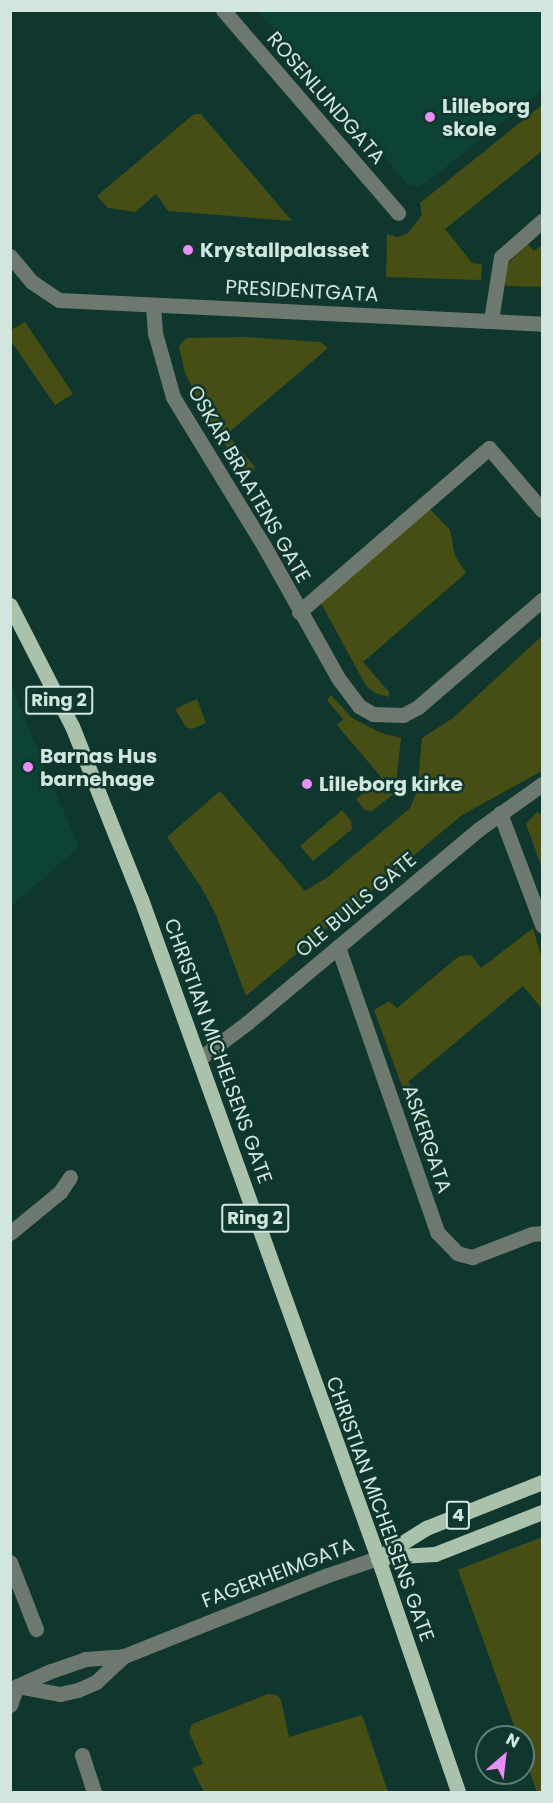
<!DOCTYPE html>
<style>
body{margin:0}
#map{position:relative;width:553px;height:1803px;overflow:hidden;background:#10372e;font-family:Poppins,sans-serif}
div>[style]{position:absolute}
[style*='--x']{left:calc(var(--x)*1px);top:calc(var(--y)*1px);width:calc(var(--w)*1px);rotate:calc(var(--a)*1deg)}
.built>*{inset:0;background:#0d4237}
.green>*{inset:0;background:#464e13}
.minor>*{height:15px;margin:-7.5px;padding:0 7.5px;transform-origin:7.5px;border-radius:7.5px;background:#6d796e}
.major>*{height:15px;margin:-7.5px;padding:0 7.5px;transform-origin:7.5px;border-radius:7.5px;background:#aac2ab}
.dots>*{width:16px;height:16px;translate:-50% -50%;box-sizing:border-box;border:3px solid #10372e;border-radius:50%}
span{translate:-50% -50%;white-space:nowrap;text-align:center;line-height:1.15;-webkit-text-stroke:5px #10372e;paint-order:stroke}
.shield-label span{padding:2px 4px;background:#10372e;border:2px solid;border-radius:4px;-webkit-text-stroke-width:0}
.shield-label{font-size:18px;color:#d2e6e0;font-weight:700}
.street-label{font-size:20px;color:#d2e6e0}
.poi-label{font-size:20px;color:#d2e6e0;font-weight:700}
.left{translate:0 -50%;text-align:left}
.frame{position:absolute;inset:0;border:12px solid #d2e6e0;pointer-events:none}
.north{position:absolute;left:475px;top:1725px;width:60px;height:60px;box-sizing:border-box;background:#10372e;border:2px solid #5e7d75;border-radius:50%;rotate:28deg;font-size:16px;font-weight:700;line-height:24px;text-align:center;color:#d2e6e0}
.north::after{content:'';display:block;margin:auto;width:21px;height:27px;background:#ec8cfa;clip-path:polygon(50% 0,100% 100%,50% 72%,0 100%)}
</style>
<div id="map">
<div class="built">
<i style="clip-path:polygon(258px 11px,542px 11px,542px 90px,427px 182px,418px 187px,409px 186px)"></i>
<i style="clip-path:polygon(11px 686px,79px 847px,11px 906px,10px 906px)"></i>
</div>
<div class="green">
<i style="clip-path:polygon(542px 105px,542px 151px,445px 229px,472px 263px,482px 264px,481px 280px,386px 277px,387px 234px,397px 237px,407px 234px,422px 215px,420px 203px)"></i>
<i style="clip-path:polygon(194px 114px,201px 114px,292px 221px,168px 211px,156px 194px,135px 212px,108px 208px,97px 196px)"></i>
<i style="clip-path:polygon(527px 243px,534px 251px,542px 245px,542px 287px,506px 286px,504px 280px,508px 264px)"></i>
<i style="clip-path:polygon(25px 322px,73px 394px,55px 405px,11px 341px,11px 330px)"></i>
<i style="clip-path:polygon(245px 337px,320px 342px,328px 348px,227px 434px,254px 466px,255px 470px,245px 476px,207px 417px,185px 373px,179px 346px,186px 338px)"></i>
<i style="clip-path:polygon(429px 508px,450px 530px,455px 556px,466px 573px,363px 662px,389px 692px,389px 697px,375px 693px,366px 686px,321px 603px)"></i>
<i style="clip-path:polygon(542px 636px,542px 771px,462px 815px,246px 996px,216px 915px,201px 887px,167px 837px,220px 791px,305px 891px,328px 877px,410px 808px,417px 792px,422px 738px,453px 718px)"></i>
<i style="clip-path:polygon(331px 695px,352px 718px,381px 733px,401px 738px,395px 793px,372px 811px,365px 810px,356px 799px,381px 777px,337px 725px,343px 719px,327px 700px)"></i>
<i style="clip-path:polygon(197px 699px,206px 723px,192px 729px,186px 727px,175px 709px)"></i>
<i style="clip-path:polygon(342px 810px,351px 821px,352px 829px,313px 861px,300px 846px)"></i>
<i style="clip-path:polygon(537px 812px,542px 815px,542px 868px,526px 824px)"></i>
<i style="clip-path:polygon(533px 928px,542px 959px,542px 1009px,523px 986px,408px 1082px,420px 1098px,417px 1101px,431px 1118px,417px 1127px,374px 1010px,389px 1001px,397px 1008px,459px 956px,471px 955px,481px 968px)"></i>
<i style="clip-path:polygon(542px 1537px,542px 1792px,537px 1792px,523px 1753px,523px 1737px,518px 1737px,458px 1570px)"></i>
<i style="clip-path:polygon(268px 1694px,277px 1695px,281px 1700px,289px 1737px,362px 1715px,388px 1792px,204px 1792px,192px 1768px,203px 1764px,189px 1732px,192px 1724px)"></i>
</div>
<div class="minor">
<i style="--x:223;--y:10;--w:268;--a:49.2"></i>
<i style="--x:10;--y:256;--w:34;--a:50"></i>
<i style="--x:32;--y:282;--w:32;--a:34"></i>
<i style="--x:59;--y:300;--w:484;--a:2.8"></i>
<i style="--x:153;--y:305;--w:28;--a:86"></i>
<i style="--x:155;--y:333;--w:66;--a:74.3"></i>
<i style="--x:173;--y:397;--w:175;--a:58.6"></i>
<i style="--x:264;--y:546;--w:151;--a:60.7"></i>
<i style="--x:338;--y:678;--w:35;--a:53"></i>
<i style="--x:359;--y:706;--w:16;--a:30"></i>
<i style="--x:373;--y:714;--w:30;--a:2"></i>
<i style="--x:403;--y:715;--w:17;--a:-28"></i>
<i style="--x:418;--y:707;--w:164;--a:-40.8"></i>
<i style="--x:491;--y:320;--w:64;--a:-81"></i>
<i style="--x:501;--y:257;--w:55;--a:-41.3"></i>
<i style="--x:299;--y:612;--w:251;--a:-40.8"></i>
<i style="--x:489;--y:448;--w:82;--a:49.5"></i>
<i style="--x:500;--y:813;--w:120;--a:69.4"></i>
<i style="--x:338;--y:947;--w:302;--a:70.8"></i>
<i style="--x:437;--y:1232;--w:29;--a:46"></i>
<i style="--x:457;--y:1253;--w:16;--a:15"></i>
<i style="--x:472;--y:1257;--w:64;--a:-21"></i>
<i style="--x:532;--y:1234;--w:10;--a:-6"></i>
<i style="--x:199;--y:1059;--w:60;--a:-36.9"></i>
<i style="--x:247;--y:1023;--w:302;--a:-39.9"></i>
<i style="--x:479;--y:829;--w:77;--a:-35.5"></i>
<i style="--x:10;--y:1233;--w:65;--a:-39.4"></i>
<i style="--x:60;--y:1192;--w:18;--a:-56"></i>
<i style="--x:10;--y:1562;--w:72;--a:68.8"></i>
<i style="--x:17;--y:1686;--w:44;--a:10.5"></i>
<i style="--x:60;--y:1694;--w:18;--a:-13"></i>
<i style="--x:78;--y:1690;--w:20;--a:-24"></i>
<i style="--x:96;--y:1682;--w:38;--a:-43"></i>
<i style="--x:10;--y:1705;--w:20;--a:-70"></i>
<i style="--x:17;--y:1686;--w:37;--a:-24"></i>
<i style="--x:51;--y:1671;--w:36;--a:-19"></i>
<i style="--x:85;--y:1659;--w:39;--a:-4"></i>
<i style="--x:124;--y:1656;--w:219;--a:-21.7"></i>
<i style="--x:328;--y:1575;--w:53;--a:-18.8"></i>
<i style="--x:82;--y:1755;--w:39;--a:72"></i>
</div>
<div class="major">
<i style="--x:10;--y:605;--w:136;--a:62.9"></i>
<i style="--x:72;--y:726;--w:186;--a:68.3"></i>
<i style="--x:141;--y:899;--w:700;--a:70.22"></i>
<i style="--x:378;--y:1558;--w:247;--a:71.1"></i>
<i style="--x:381;--y:1557;--w:54;--a:-3.2"></i>
<i style="--x:435;--y:1554;--w:115;--a:-21.4"></i>
<i style="--x:378;--y:1558;--w:57;--a:-32"></i>
<i style="--x:426;--y:1528;--w:125;--a:-21.6"></i>
</div>
<div class="dots">
<i style="left:430px;top:117px;background:#ec8cfa"></i>
<i style="left:188px;top:250px;background:#ec8cfa"></i>
<i style="left:28px;top:767px;background:#ec8cfa"></i>
<i style="left:307px;top:784px;background:#ec8cfa"></i>
</div>
<div class="shield-label">
<span style="left:59px;top:700px">Ring 2</span>
<span style="left:255px;top:1218px">Ring 2</span>
<span style="left:458px;top:1515px">4</span>
</div>
<div class="street-label">
<span style="left:326px;top:98px;rotate:49deg">ROSENLUNDGATA</span>
<span style="left:302px;top:291px;rotate:3deg">PRESIDENTGATA</span>
<span style="left:249px;top:484px;rotate:60deg">OSKAR BRAATENS GATE</span>
<span style="left:356px;top:905px;rotate:-40deg">OLE BULLS GATE</span>
<span style="left:218px;top:1051px;rotate:70deg">CHRISTIAN MICHELSENS GATE</span>
<span style="left:427px;top:1139px;rotate:71deg">ASKERGATA</span>
<span style="left:380px;top:1509px;rotate:70deg">CHRISTIAN MICHELSENS GATE</span>
<span style="left:278px;top:1573px;rotate:-21deg">FAGERHEIMGATA</span>
</div>
<div class="poi-label">
<span class="left" style="left:442px;top:118px">Lilleborg<br>skole</span>
<span class="left" style="left:200px;top:250px">Krystallpalasset</span>
<span class="left" style="left:40px;top:768px">Barnas Hus<br>barnehage</span>
<span class="left" style="left:319px;top:784px">Lilleborg kirke</span>
</div>
<div class="frame"></div>
<div class="north">N</div>
</div>
